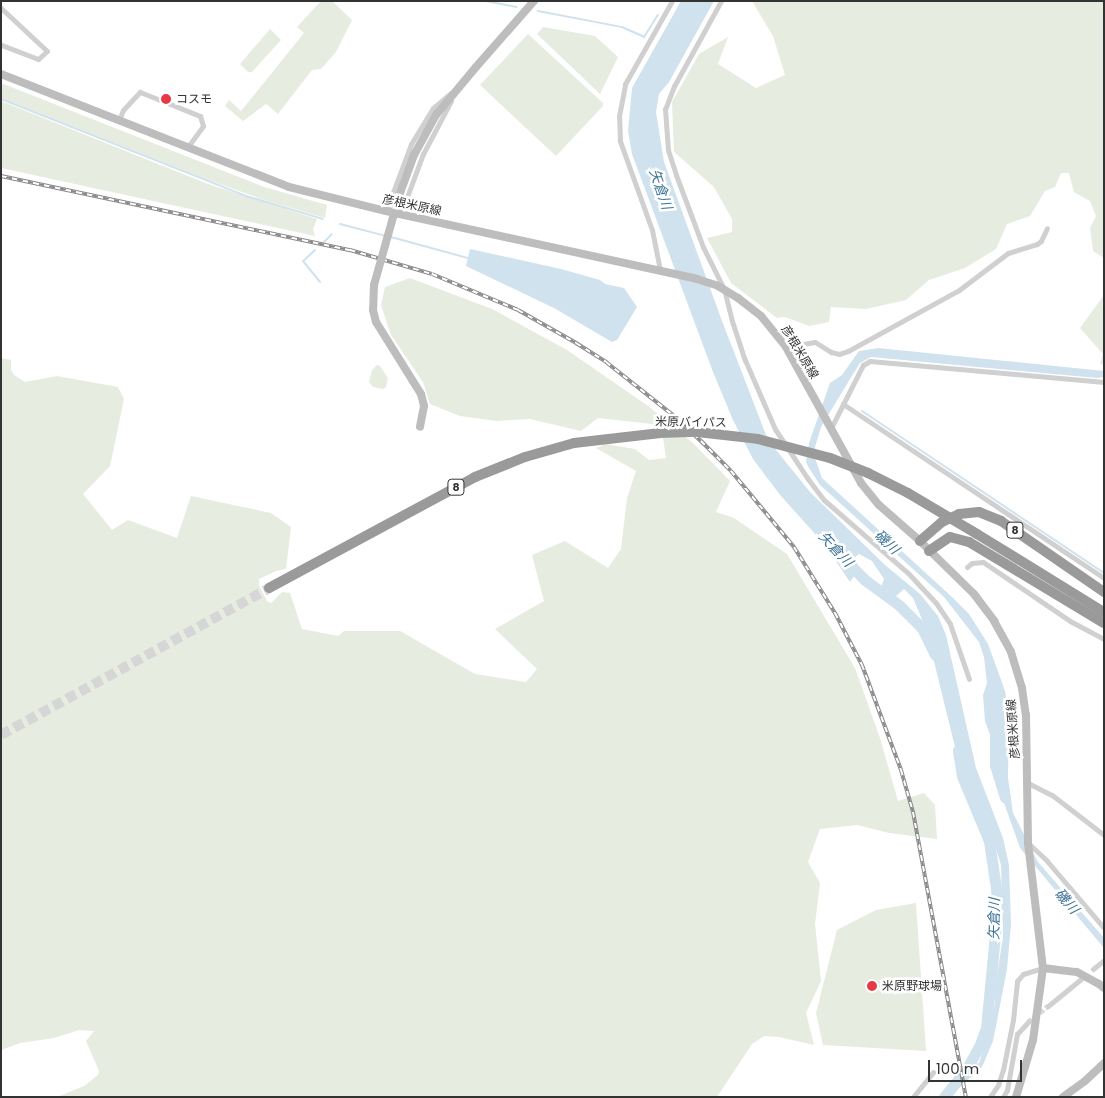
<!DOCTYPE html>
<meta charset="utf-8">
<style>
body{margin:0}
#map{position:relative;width:1105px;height:1098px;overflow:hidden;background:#fff;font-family:Poppins,"Noto Sans JP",sans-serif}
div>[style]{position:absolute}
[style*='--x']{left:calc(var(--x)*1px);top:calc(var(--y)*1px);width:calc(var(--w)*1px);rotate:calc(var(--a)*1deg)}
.green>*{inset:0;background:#e6ecdf}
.water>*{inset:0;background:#cfe2ee}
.stream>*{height:2px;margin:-1px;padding:0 1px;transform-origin:1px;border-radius:1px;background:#cfe2ee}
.river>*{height:11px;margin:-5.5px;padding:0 5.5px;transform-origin:5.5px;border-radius:5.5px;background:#cfe2ee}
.street-tunnel>*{height:5px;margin-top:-2.5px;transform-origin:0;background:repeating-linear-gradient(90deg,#d6d6d6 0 5px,transparent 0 7.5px)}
.highway-tunnel>*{height:10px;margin-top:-5px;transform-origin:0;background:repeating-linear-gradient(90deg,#d6d6d6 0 10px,transparent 0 15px)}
.street>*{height:5px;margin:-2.5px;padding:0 2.5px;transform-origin:2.5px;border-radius:2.5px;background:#d0d0d0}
.secondary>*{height:8px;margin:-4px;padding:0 4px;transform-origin:4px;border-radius:4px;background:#bdbdbd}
.highway>*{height:10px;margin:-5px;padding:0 5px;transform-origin:5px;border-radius:5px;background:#9a9a9a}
.rail>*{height:4px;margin-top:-2px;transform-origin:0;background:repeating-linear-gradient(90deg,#fff 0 5.5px,#888 0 11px);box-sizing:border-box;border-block:1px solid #888}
.secondary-bridge>*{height:8px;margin:-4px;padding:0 4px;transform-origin:4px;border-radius:4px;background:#bdbdbd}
.highway-bridge>*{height:10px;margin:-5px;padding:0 5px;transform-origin:5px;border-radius:5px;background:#9a9a9a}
.dots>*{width:14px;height:14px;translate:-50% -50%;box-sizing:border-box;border:2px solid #fff;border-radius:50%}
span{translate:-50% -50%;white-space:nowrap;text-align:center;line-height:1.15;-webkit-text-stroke:5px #fff;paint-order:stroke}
.shield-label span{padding:1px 4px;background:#fff;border:1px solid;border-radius:4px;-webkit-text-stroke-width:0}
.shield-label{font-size:11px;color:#333;font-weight:700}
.poi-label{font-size:12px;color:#333}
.left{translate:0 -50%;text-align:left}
.street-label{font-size:12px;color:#333}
.water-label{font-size:14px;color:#3f7597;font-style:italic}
.frame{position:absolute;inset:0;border:2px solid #333;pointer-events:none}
.scale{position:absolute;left:928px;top:1060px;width:94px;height:22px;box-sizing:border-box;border:2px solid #333;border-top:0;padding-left:6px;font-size:15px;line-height:18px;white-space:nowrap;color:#333;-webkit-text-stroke:4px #fff;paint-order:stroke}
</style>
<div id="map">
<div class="green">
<i style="clip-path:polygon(321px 1px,332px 1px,352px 20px,336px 52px,321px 69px,312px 70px,278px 114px,266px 104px,243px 121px,225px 106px,229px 100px,241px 111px,304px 33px,297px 27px)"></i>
<i style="clip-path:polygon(752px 1px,1104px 1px,1104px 258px,1093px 251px,1090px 228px,1096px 216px,1090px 201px,1074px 192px,1069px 173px,1061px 173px,1055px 187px,1045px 191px,1030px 216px,1007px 224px,996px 249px,965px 268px,929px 280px,906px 300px,866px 309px,831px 307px,829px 322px,809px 326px,785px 317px,777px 318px,731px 283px,707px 238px,732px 232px,732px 219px,714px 187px,674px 152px,672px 102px,699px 54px,728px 37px,718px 64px,756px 88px,785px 75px,773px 36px)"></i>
<i style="clip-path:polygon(543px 27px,595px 36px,618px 57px,600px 94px,537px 34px)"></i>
<i style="clip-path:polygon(270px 29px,281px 40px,252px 72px,248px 72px,240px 64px)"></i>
<i style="clip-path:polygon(528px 34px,603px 103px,603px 106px,556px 156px,480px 85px)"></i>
<i style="clip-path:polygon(1px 83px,264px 187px,327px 205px,325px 218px,264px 200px,206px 179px,1px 98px)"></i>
<i style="clip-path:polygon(1px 101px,208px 184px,317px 219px,313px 229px,315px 236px,1px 168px)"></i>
<i style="clip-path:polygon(410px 278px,492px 309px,567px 350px,648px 406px,693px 443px,730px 481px,716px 512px,734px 518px,787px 554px,855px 668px,880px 738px,898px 801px,924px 793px,935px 805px,937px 839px,889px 833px,857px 825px,820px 829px,808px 862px,820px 883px,815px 924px,821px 981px,806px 1013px,814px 1045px,779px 1037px,764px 1036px,752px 1044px,717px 1097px,57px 1097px,84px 1086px,98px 1075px,99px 1071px,86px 1041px,94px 1031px,79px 1030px,54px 1038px,20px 1043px,1px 1050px,1px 358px,11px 360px,11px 370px,14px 375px,25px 382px,57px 376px,118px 387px,124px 399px,110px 466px,83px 494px,112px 530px,128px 520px,177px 538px,191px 496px,271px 513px,291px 527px,286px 569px,276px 571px,259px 579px,259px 585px,267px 601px,271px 603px,282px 592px,290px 593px,302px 629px,338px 636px,344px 631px,400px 631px,475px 674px,526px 682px,537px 669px,495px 629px,544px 601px,532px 555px,565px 541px,608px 568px,621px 549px,627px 498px,636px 471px,596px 448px,606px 444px,635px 449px,649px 460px,666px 458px,661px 425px,598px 418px,581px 431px,530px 419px,497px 421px,460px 416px,430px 404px,423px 382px,391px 335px,381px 305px,385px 287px)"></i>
<i style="clip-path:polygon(1104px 295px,1104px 365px,1100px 364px,1103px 354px,1080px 328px)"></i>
<i style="clip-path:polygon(377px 365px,380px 366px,388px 378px,386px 387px,383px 389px,373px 387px,369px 382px,372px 370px)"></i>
<i style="clip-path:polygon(916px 903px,926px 1051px,823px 1045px,816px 1013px,837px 930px,876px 910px)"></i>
</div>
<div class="water">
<i style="clip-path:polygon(681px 1px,714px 1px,669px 82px,659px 94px,656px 112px,664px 162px,722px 321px,768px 440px,810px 492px,885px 565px,920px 594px,938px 616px,946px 635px,976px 768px,1003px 838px,1009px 865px,1011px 924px,1007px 969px,997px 1021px,993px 1041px,982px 1067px,949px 1097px,939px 1097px,949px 1090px,971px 1065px,979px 1063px,987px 1039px,995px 1003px,995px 989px,1003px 936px,1001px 865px,991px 833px,966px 782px,955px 747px,926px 629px,913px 598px,904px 589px,895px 597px,884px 599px,879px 593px,884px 579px,872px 561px,859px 554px,855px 557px,858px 565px,856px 573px,850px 582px,825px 545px,781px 496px,753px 459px,733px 420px,713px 372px,632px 154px,628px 131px,632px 88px)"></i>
<i style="clip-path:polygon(470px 249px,561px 269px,600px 280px,605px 284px,624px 288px,637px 307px,617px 340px,612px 342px,554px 308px,466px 266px)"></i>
<i style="clip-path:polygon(878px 348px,1104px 371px,1104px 377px,1097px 378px,871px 357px,860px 363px,850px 379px,821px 427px,815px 447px,815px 458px,822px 478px,952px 597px,969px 614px,988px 644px,1005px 691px,1009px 714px,1008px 778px,1013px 813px,1038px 862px,1104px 938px,1104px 948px,1020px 848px,1003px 800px,994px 746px,985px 721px,983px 695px,987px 683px,984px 657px,979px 642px,944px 597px,820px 485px,809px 468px,806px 462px,809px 443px,830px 383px,842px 375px,859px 351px)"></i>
</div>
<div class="stream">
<i style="--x:486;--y:1;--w:31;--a:11"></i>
<i style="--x:538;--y:11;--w:86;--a:10.8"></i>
<i style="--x:622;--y:27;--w:24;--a:24"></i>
<i style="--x:644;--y:37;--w:26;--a:-58"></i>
<i style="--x:1;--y:99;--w:264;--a:21.6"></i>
<i style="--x:246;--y:196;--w:80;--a:16.6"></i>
<i style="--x:340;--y:224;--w:48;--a:14.6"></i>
<i style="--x:391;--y:237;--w:80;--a:15.3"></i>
<i style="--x:324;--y:242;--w:11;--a:-45"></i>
<i style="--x:315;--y:250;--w:16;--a:137"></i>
<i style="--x:303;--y:261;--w:27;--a:51"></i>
<i style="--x:862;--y:411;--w:291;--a:33.8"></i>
</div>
<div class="river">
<i style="--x:846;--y:561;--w:27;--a:45"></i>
<i style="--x:865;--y:580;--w:42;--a:36.3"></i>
<i style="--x:899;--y:605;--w:33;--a:45"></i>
<i style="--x:922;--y:628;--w:30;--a:64"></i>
<i style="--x:995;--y:738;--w:27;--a:90"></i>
<i style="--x:995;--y:765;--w:34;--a:73"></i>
<i style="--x:944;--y:1097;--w:35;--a:-51"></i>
<i style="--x:966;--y:1070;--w:26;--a:-61"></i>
<i style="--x:979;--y:1047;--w:20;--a:-70"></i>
<i style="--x:986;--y:1028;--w:116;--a:-84.5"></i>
<i style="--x:997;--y:913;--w:25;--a:-92"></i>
<i style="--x:996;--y:888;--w:48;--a:-98.5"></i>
<i style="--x:989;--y:841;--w:70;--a:-112.6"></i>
<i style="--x:962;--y:776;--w:26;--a:-99"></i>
</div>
<div class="street-tunnel">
<i style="--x:1028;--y:1022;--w:26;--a:-39"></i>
</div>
<div class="highway-tunnel">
<i style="--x:1;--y:735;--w:306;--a:-28.7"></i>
</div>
<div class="street">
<i style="--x:721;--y:1;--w:97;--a:118.9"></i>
<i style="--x:674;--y:86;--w:25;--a:111"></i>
<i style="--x:665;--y:109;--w:41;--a:85.8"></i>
<i style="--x:668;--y:150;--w:26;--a:72"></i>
<i style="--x:676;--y:175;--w:77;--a:69.4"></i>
<i style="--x:703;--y:247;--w:47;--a:63.4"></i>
<i style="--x:724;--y:289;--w:36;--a:76"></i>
<i style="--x:733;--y:324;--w:38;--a:72"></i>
<i style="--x:745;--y:360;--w:75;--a:66.5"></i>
<i style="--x:775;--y:429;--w:60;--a:56.6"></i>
<i style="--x:808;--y:479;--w:26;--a:53"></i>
<i style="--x:824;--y:500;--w:111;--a:41"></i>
<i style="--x:908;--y:573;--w:41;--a:47"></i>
<i style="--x:936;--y:603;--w:25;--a:56"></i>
<i style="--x:950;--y:624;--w:58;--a:70.9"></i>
<i style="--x:1;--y:8;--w:63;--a:43.1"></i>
<i style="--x:47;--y:51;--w:12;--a:138"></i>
<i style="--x:38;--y:59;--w:40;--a:-159"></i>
<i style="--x:119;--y:120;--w:11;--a:-68"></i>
<i style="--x:123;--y:110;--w:25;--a:-47"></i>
<i style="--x:140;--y:92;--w:65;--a:21.8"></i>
<i style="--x:200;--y:116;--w:10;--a:73"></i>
<i style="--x:203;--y:126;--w:27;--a:126"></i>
<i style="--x:386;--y:211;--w:72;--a:-69.5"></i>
<i style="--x:411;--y:144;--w:42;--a:-58.6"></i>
<i style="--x:433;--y:108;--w:23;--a:-40"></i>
<i style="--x:401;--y:213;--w:63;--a:-69.6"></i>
<i style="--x:423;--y:154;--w:60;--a:-62.2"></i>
<i style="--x:660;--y:270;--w:41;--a:-101.3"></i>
<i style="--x:652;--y:230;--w:95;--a:-109.8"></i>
<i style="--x:620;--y:141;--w:25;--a:-92"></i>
<i style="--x:619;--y:116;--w:33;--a:-79"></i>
<i style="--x:625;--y:84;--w:95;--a:-60.5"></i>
<i style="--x:786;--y:347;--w:29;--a:-10"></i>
<i style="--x:815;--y:342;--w:19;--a:32"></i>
<i style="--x:831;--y:352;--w:8;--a:14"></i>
<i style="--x:839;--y:354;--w:9;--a:-18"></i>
<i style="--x:848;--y:351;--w:127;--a:-28.8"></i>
<i style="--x:959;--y:290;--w:61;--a:-37.1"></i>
<i style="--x:1008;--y:253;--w:30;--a:-17"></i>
<i style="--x:1037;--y:244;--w:5;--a:-37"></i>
<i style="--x:1041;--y:241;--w:14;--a:-65"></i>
<i style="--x:843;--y:404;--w:314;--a:33.7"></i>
<i style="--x:831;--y:428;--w:71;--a:-63.1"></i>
<i style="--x:863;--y:365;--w:8;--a:-30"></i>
<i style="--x:870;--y:361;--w:235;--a:5.1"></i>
<i style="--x:967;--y:567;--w:6;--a:-39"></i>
<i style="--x:972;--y:563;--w:11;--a:-5"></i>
<i style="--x:983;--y:562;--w:105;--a:34.1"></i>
<i style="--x:1070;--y:621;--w:38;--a:28"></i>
<i style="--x:1028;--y:783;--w:27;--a:27"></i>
<i style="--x:1052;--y:795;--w:66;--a:37.6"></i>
<i style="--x:1028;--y:843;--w:26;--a:43"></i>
<i style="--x:1047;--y:861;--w:88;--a:49.6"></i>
<i style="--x:1093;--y:969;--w:14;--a:-39"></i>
<i style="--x:1048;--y:1006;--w:43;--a:-39.3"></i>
<i style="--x:913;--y:1097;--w:32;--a:-51"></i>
<i style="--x:990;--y:1097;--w:14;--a:-56"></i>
<i style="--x:998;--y:1085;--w:16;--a:-72"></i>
<i style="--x:1003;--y:1070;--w:51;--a:-78.7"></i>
<i style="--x:1013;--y:1020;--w:39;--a:-84"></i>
<i style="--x:1017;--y:981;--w:9;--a:-49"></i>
<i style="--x:1023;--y:974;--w:21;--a:-17"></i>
<i style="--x:1003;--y:1097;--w:8;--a:-60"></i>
<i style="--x:1007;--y:1090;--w:57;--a:-79.9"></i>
<i style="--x:1017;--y:1034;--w:16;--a:-47"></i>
</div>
<div class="secondary">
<i style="--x:1;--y:74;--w:309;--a:21.4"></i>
<i style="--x:289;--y:187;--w:100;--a:13.9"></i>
<i style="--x:386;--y:211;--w:318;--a:12.3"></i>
<i style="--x:697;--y:279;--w:22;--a:18"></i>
<i style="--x:718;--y:286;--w:23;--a:31"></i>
<i style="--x:738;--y:298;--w:29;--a:38"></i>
<i style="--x:761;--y:316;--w:40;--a:51"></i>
<i style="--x:786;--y:347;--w:155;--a:61.1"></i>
<i style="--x:861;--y:483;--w:28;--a:51"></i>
<i style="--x:879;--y:505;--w:55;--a:41.3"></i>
<i style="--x:920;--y:541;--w:76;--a:44.5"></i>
<i style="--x:974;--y:594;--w:34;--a:53"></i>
<i style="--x:994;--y:621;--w:35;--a:61"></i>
<i style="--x:1011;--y:652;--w:38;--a:73"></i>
<i style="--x:1022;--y:688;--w:27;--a:82"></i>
<i style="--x:1026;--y:715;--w:128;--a:89.1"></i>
<i style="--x:1028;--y:843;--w:126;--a:83.2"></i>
<i style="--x:1043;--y:968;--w:73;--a:97.9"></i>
<i style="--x:1033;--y:1040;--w:59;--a:106.6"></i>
<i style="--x:414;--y:155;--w:46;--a:-61.2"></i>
<i style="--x:436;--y:115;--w:62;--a:-50.2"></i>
<i style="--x:476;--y:67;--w:88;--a:-48.7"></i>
<i style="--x:374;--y:285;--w:25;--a:92"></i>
<i style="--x:373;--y:310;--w:12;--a:76"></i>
<i style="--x:376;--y:322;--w:85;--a:58"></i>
<i style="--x:421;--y:394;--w:12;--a:76"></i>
<i style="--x:424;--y:406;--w:21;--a:101"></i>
<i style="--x:1043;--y:968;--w:34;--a:7"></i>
<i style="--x:1077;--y:972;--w:25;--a:29"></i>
<i style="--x:1099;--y:984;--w:6;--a:39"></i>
<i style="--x:1063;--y:1097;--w:27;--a:-36"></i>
<i style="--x:1085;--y:1081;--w:26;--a:-43"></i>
</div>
<div class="highway">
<i style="--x:977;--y:534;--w:149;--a:31.6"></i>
<i style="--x:920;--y:541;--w:29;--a:-41"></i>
<i style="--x:942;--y:522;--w:19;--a:-25"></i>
<i style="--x:959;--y:514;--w:20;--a:-6"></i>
<i style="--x:979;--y:512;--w:24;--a:22"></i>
<i style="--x:1001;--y:521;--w:125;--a:34.6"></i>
<i style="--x:929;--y:551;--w:25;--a:-34"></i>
<i style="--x:950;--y:537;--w:20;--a:15"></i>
<i style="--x:969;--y:542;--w:157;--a:31"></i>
<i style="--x:269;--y:588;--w:234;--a:-28.3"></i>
<i style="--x:475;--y:477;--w:54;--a:-21.8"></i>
<i style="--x:525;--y:457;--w:51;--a:-15.9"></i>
<i style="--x:574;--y:443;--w:87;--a:-6.6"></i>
</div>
<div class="rail">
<i style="--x:1;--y:176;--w:357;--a:12"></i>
<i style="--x:350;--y:250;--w:85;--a:16.3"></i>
<i style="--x:432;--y:274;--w:93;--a:22.7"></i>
<i style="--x:518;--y:310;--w:67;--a:29.6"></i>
<i style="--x:576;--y:343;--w:36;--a:32"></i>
<i style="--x:606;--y:362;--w:92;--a:38.4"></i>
<i style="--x:678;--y:419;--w:32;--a:44"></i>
<i style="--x:701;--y:441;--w:42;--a:45"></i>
<i style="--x:731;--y:471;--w:99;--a:50.3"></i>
<i style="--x:794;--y:547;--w:78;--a:58.2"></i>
<i style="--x:835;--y:613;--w:59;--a:62.6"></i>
<i style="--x:862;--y:665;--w:112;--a:69.6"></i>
<i style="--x:901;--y:770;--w:44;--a:74.1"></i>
<i style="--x:913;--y:812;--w:290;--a:79.5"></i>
</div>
<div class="secondary-bridge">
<i style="--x:374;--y:285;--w:92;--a:-74.3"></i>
<i style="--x:399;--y:196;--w:44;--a:-69.9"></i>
</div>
<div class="highway-bridge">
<i style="--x:660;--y:433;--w:37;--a:-2"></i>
<i style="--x:697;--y:432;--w:61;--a:6.5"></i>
<i style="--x:758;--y:439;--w:74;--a:14.8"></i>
<i style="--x:830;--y:458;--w:41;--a:21.5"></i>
<i style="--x:868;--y:473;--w:45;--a:26.6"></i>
<i style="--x:908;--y:493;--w:80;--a:30.7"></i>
</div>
<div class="dots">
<i style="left:166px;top:99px;background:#e63946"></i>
<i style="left:872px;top:986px;background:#e63946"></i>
</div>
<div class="shield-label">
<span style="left:456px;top:487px">8</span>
<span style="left:1015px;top:530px">8</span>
</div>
<div class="poi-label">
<span class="left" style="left:176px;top:99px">コスモ</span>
<span class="left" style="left:882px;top:986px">米原野球場</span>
</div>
<div class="street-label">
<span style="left:412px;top:205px;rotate:12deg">彦根米原線</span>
<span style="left:800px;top:352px;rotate:59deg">彦根米原線</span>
<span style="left:691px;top:422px;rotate:1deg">米原バイパス</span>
<span style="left:1013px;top:729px;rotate:-94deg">彦根米原線</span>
</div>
<div class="water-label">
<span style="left:661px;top:189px;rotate:71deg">矢倉川</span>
<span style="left:887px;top:542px;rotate:43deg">磯川</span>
<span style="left:836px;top:549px;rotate:47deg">矢倉川</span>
<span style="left:1067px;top:901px;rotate:49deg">磯川</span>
<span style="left:994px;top:919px;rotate:-89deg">矢倉川</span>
</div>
<div class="frame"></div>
<div class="scale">100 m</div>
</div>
